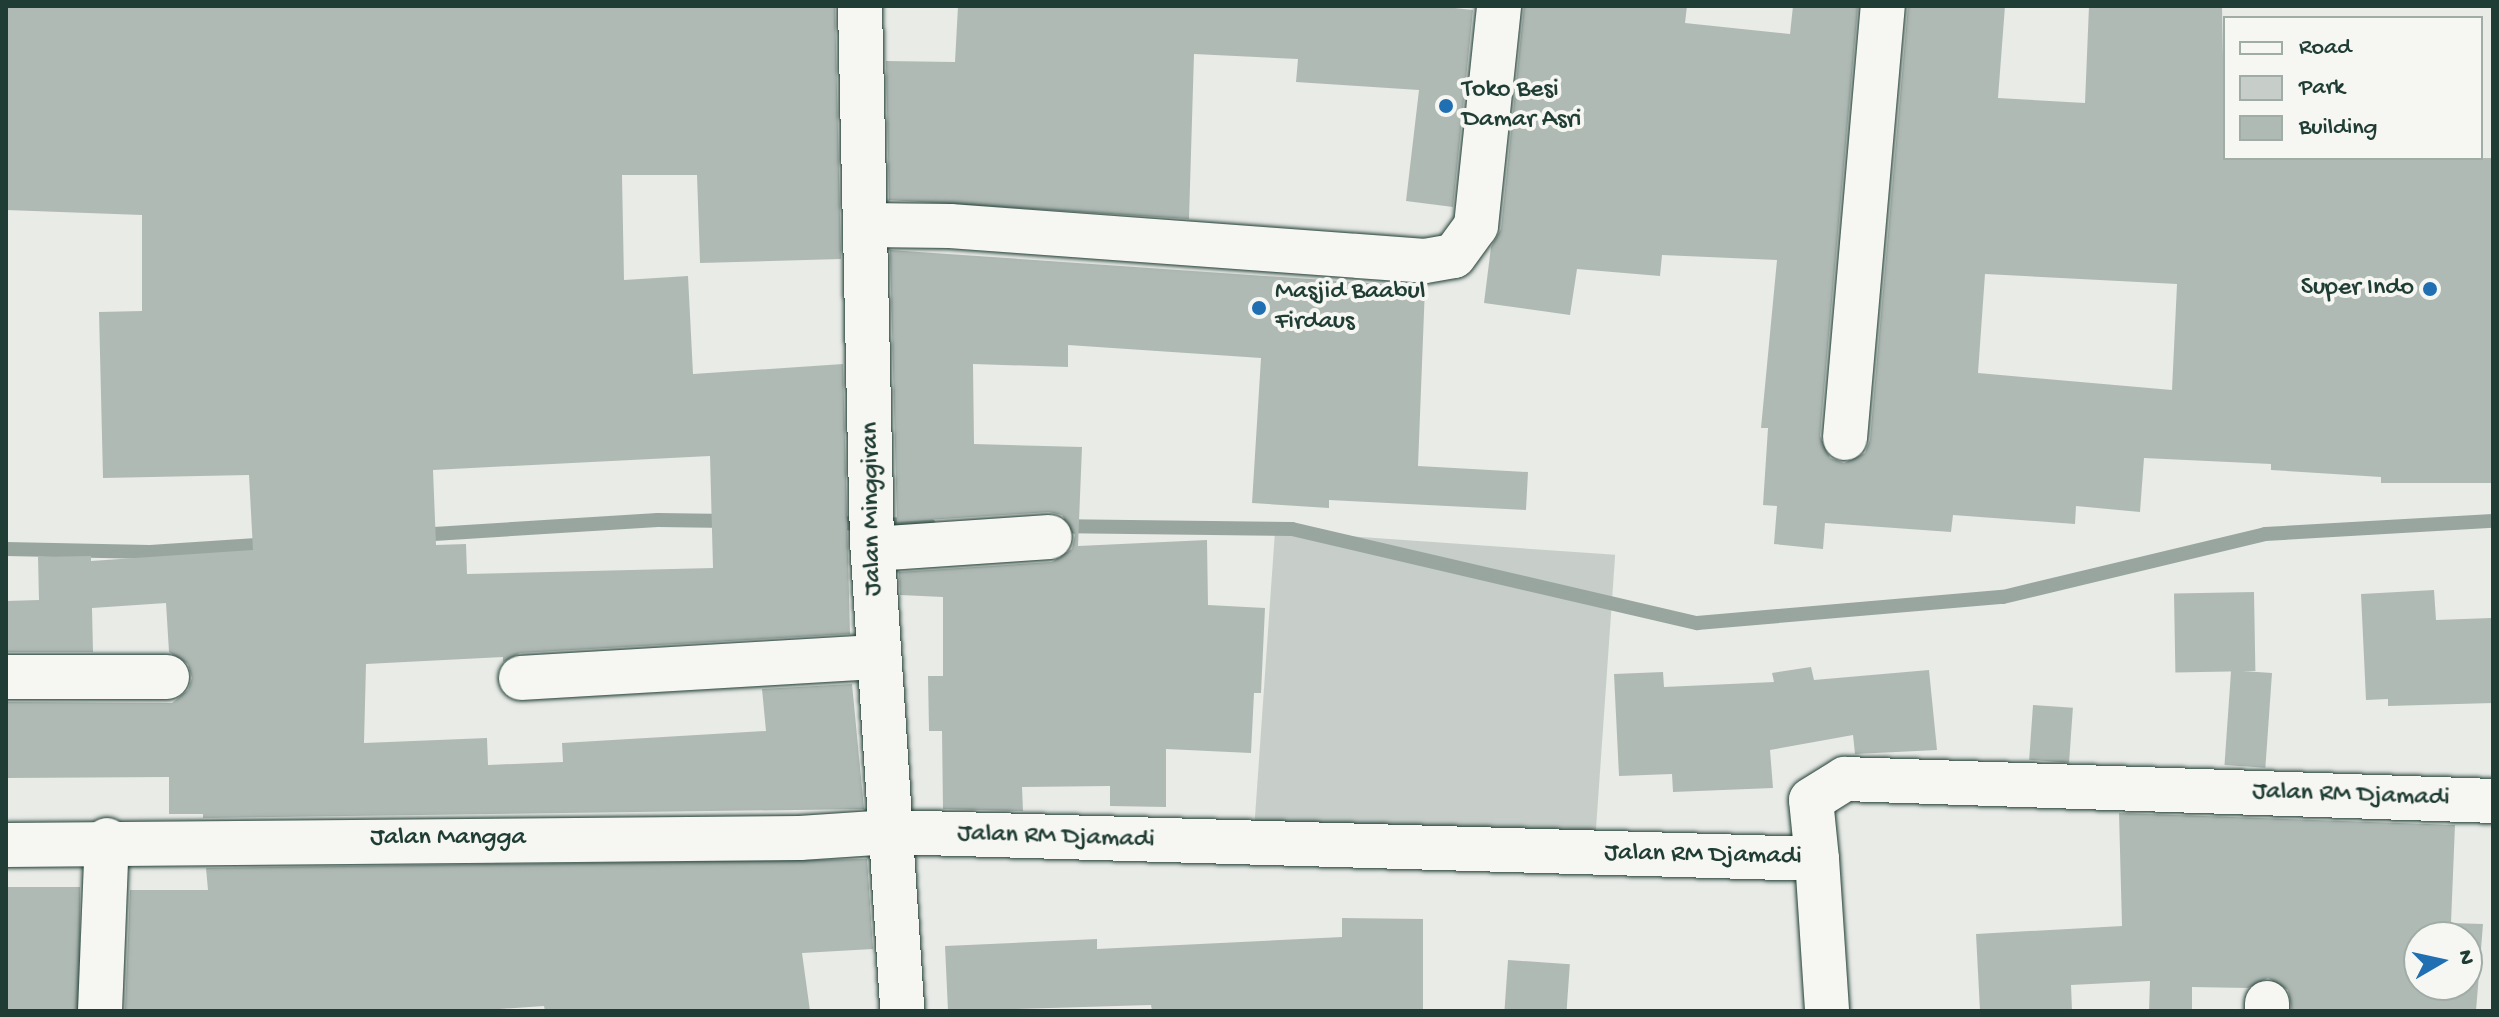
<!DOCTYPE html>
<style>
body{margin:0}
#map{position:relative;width:2499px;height:1017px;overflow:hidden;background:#e9ebe7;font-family:"Gochi Hand",sans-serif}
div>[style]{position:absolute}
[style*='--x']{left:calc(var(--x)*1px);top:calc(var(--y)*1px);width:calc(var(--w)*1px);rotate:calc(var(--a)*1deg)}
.green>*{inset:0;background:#c7cec9;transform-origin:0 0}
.stream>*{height:14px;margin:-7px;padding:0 7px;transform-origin:7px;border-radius:7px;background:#99a6a0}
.building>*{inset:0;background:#b0bab5;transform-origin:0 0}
.roads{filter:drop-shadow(0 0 2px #1f3d34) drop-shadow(0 0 2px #1f3d34)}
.minor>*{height:44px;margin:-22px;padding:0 22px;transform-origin:22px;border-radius:22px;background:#f6f6f2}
.dots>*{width:22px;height:22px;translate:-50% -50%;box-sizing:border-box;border:4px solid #f6f6f2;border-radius:50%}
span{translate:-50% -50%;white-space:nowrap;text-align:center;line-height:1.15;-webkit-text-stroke:8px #f6f6f2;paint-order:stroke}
.poi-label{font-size:26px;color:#1f3d34}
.left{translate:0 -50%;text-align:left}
.right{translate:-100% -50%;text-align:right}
.street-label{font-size:26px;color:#1f3d34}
.frame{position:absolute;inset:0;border:8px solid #1f3d34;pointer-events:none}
.legend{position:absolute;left:2223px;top:16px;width:260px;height:144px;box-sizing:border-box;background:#f6f6f2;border:2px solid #a0aca6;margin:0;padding:10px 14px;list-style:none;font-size:24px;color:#1f3d34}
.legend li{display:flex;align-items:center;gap:16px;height:40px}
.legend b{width:40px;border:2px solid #a0aca6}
.north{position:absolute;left:2403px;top:921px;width:80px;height:80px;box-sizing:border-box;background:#f6f6f2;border:2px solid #a0aca6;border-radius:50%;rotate:81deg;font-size:22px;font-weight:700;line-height:32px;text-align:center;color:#1f3d34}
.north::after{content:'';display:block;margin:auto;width:28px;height:36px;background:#1f6fb2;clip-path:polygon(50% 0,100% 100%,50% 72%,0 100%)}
</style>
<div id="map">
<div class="green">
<i style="left:1275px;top:531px;width:341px;height:316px;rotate:4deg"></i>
</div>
<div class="stream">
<i style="--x:829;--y:523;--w:100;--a:1.1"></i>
<i style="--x:1049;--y:526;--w:243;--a:0.7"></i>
<i style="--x:1292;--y:529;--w:416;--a:13.1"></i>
<i style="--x:1697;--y:623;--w:307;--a:-4.9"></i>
<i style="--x:2003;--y:597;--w:269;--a:-13.5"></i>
<i style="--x:2265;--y:534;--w:228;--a:-3.3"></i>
<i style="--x:418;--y:535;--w:240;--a:-3.6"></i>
<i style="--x:658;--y:520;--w:71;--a:0.8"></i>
<i style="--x:6;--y:549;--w:144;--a:1.2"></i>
<i style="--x:150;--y:552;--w:119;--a:-3.8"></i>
</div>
<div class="building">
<i style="clip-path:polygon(evenodd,6px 6px,835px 6px,841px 259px,700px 263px,697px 175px,622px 175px,624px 280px,688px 276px,693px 374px,843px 364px,850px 634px,520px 653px,503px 662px,503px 657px,366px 664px,364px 743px,487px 738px,488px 765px,563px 762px,562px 743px,766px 731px,762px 689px,852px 684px,864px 809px,203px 818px,203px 814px,169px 814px,169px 777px,6px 778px,6px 702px,172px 703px,188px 690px,192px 678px,188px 664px,169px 652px,166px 603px,92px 608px,93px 652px,6px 652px,6px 601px,39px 600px,38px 557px,91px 556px,91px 561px,253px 550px,249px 475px,103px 478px,99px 312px,142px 311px,142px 215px,6px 210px,6px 6px,710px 456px,713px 568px,467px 574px,466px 544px,436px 545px,433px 470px,710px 456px)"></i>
<i style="clip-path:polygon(958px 6px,1436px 6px,1473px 10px,1453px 207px,1406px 201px,1419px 90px,1296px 82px,1298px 59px,1194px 54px,1189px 219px,889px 200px,886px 61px,955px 62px)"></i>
<i style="clip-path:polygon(evenodd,1524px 6px,1687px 6px,1685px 23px,1790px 34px,1793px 6px,1858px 6px,1820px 436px,1830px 458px,1844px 463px,1865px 453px,1870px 440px,1908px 6px,2005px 6px,1998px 98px,2085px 103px,2089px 6px,2222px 6px,2225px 158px,2493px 158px,2493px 483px,2381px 483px,2381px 477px,2271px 470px,2271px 464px,2144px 458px,2140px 512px,2076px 506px,2075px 524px,1953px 515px,1951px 532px,1825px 523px,1823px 549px,1774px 544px,1777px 506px,1763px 505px,1768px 428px,1761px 428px,1777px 260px,1662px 255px,1660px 276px,1577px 269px,1570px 315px,1484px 303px,1491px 247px,1501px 229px,1524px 6px,1985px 274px,2177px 284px,2172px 390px,1978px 373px,1985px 274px)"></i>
<i style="clip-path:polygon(890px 250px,1425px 287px,1418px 466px,1528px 472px,1526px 510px,1329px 500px,1329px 508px,1252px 503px,1261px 358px,1068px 345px,1068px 367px,973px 364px,974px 444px,1082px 447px,1078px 546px,1207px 540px,1208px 605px,1265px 608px,1261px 693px,1254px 693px,1251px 753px,1166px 749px,1166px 807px,1110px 806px,1110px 786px,1022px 787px,1023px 811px,943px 809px,942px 731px,929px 731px,928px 676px,943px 676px,943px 597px,900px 595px,899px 572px,1052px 562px,1072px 549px,1075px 535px,1062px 515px,1049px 512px,897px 522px)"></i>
<i style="clip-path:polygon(2434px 590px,2436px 620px,2491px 618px,2493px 703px,2388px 706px,2388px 699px,2366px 700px,2361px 594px)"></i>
<i style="left:2254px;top:592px;width:79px;height:80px;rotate:89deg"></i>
<i style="clip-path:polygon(1811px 667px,1814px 680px,1929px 670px,1937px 750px,1855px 754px,1853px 735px,1770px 750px,1773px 788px,1673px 792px,1672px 774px,1619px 776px,1614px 674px,1663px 672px,1664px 687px,1774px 682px,1772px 673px)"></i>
<i style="left:2272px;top:673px;width:95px;height:41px;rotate:94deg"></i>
<i style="left:2033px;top:705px;width:40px;height:55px;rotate:4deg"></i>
<i style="clip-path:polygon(evenodd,2119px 813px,2455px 825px,2451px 923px,2483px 924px,2476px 1011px,2292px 1011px,2288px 990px,2268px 978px,2248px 988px,2192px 987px,2192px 1011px,2149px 1011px,2150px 981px,2071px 985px,2072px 1011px,1980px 1011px,1976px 934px,2122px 926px,2119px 813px,2419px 937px,2467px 937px,2467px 985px,2419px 985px,2419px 937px)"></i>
<i style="clip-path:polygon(867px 859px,873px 949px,802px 953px,810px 1011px,545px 1011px,544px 1006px,471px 1011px,125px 1011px,130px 890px,208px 890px,206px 868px)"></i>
<i style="left:6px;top:887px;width:74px;height:124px"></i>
<i style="clip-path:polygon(1342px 918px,1423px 919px,1423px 1011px,1152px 1011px,1151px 1005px,948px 1011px,945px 946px,1097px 939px,1097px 949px,1342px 937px)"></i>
<i style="left:1508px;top:960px;width:62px;height:51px;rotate:4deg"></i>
</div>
<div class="roads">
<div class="minor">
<i style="--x:860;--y:6;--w:535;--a:88.72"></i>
<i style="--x:872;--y:541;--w:471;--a:86.3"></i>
<i style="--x:866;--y:225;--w:84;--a:0.7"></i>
<i style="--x:950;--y:226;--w:476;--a:4.2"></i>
<i style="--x:1425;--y:261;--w:29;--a:-10"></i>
<i style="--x:1454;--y:256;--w:37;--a:-54"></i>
<i style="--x:1476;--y:226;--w:221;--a:-84"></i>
<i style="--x:1845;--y:438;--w:434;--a:-85"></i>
<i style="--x:873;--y:549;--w:177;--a:-3.9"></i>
<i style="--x:6;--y:677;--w:161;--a:0"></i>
<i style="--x:521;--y:678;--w:358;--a:-3.4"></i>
<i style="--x:6;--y:845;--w:794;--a:-0.51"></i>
<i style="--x:800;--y:838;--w:90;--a:-3.8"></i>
<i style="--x:890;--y:832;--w:927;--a:1.67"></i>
<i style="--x:1817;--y:859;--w:59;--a:-95.8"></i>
<i style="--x:1811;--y:800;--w:40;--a:-32"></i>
<i style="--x:1845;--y:779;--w:648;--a:1.94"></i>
<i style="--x:1817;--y:859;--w:152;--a:86.2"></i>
<i style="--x:2267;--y:1003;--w:8;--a:90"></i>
<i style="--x:100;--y:1011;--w:171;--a:-87.7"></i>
</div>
</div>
<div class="dots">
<i style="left:1446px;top:106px;background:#1f6fb2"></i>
<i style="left:2430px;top:289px;background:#1f6fb2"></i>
<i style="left:1259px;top:308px;background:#1f6fb2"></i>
</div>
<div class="poi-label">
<span class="left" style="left:1462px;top:106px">Toko Besi<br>Damar Asri</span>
<span class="right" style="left:2414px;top:289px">Super Indo</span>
<span class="left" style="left:1275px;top:308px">Masjid Baabul<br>Firdaus</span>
</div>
<div class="street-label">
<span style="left:873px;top:509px;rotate:-91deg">Jalan Minggiran</span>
<span style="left:2351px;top:796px;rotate:2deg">Jalan RM Djamadi</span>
<span style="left:1056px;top:838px;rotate:2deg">Jalan RM Djamadi</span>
<span style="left:448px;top:839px">Jalan Mangga</span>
<span style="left:1703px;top:856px;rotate:1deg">Jalan RM Djamadi</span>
</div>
<div class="frame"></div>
<ul class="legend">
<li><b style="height:10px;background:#f6f6f2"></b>Road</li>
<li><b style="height:22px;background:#c7cec9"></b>Park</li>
<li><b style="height:22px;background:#b0bab5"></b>Building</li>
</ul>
<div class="north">N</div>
</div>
